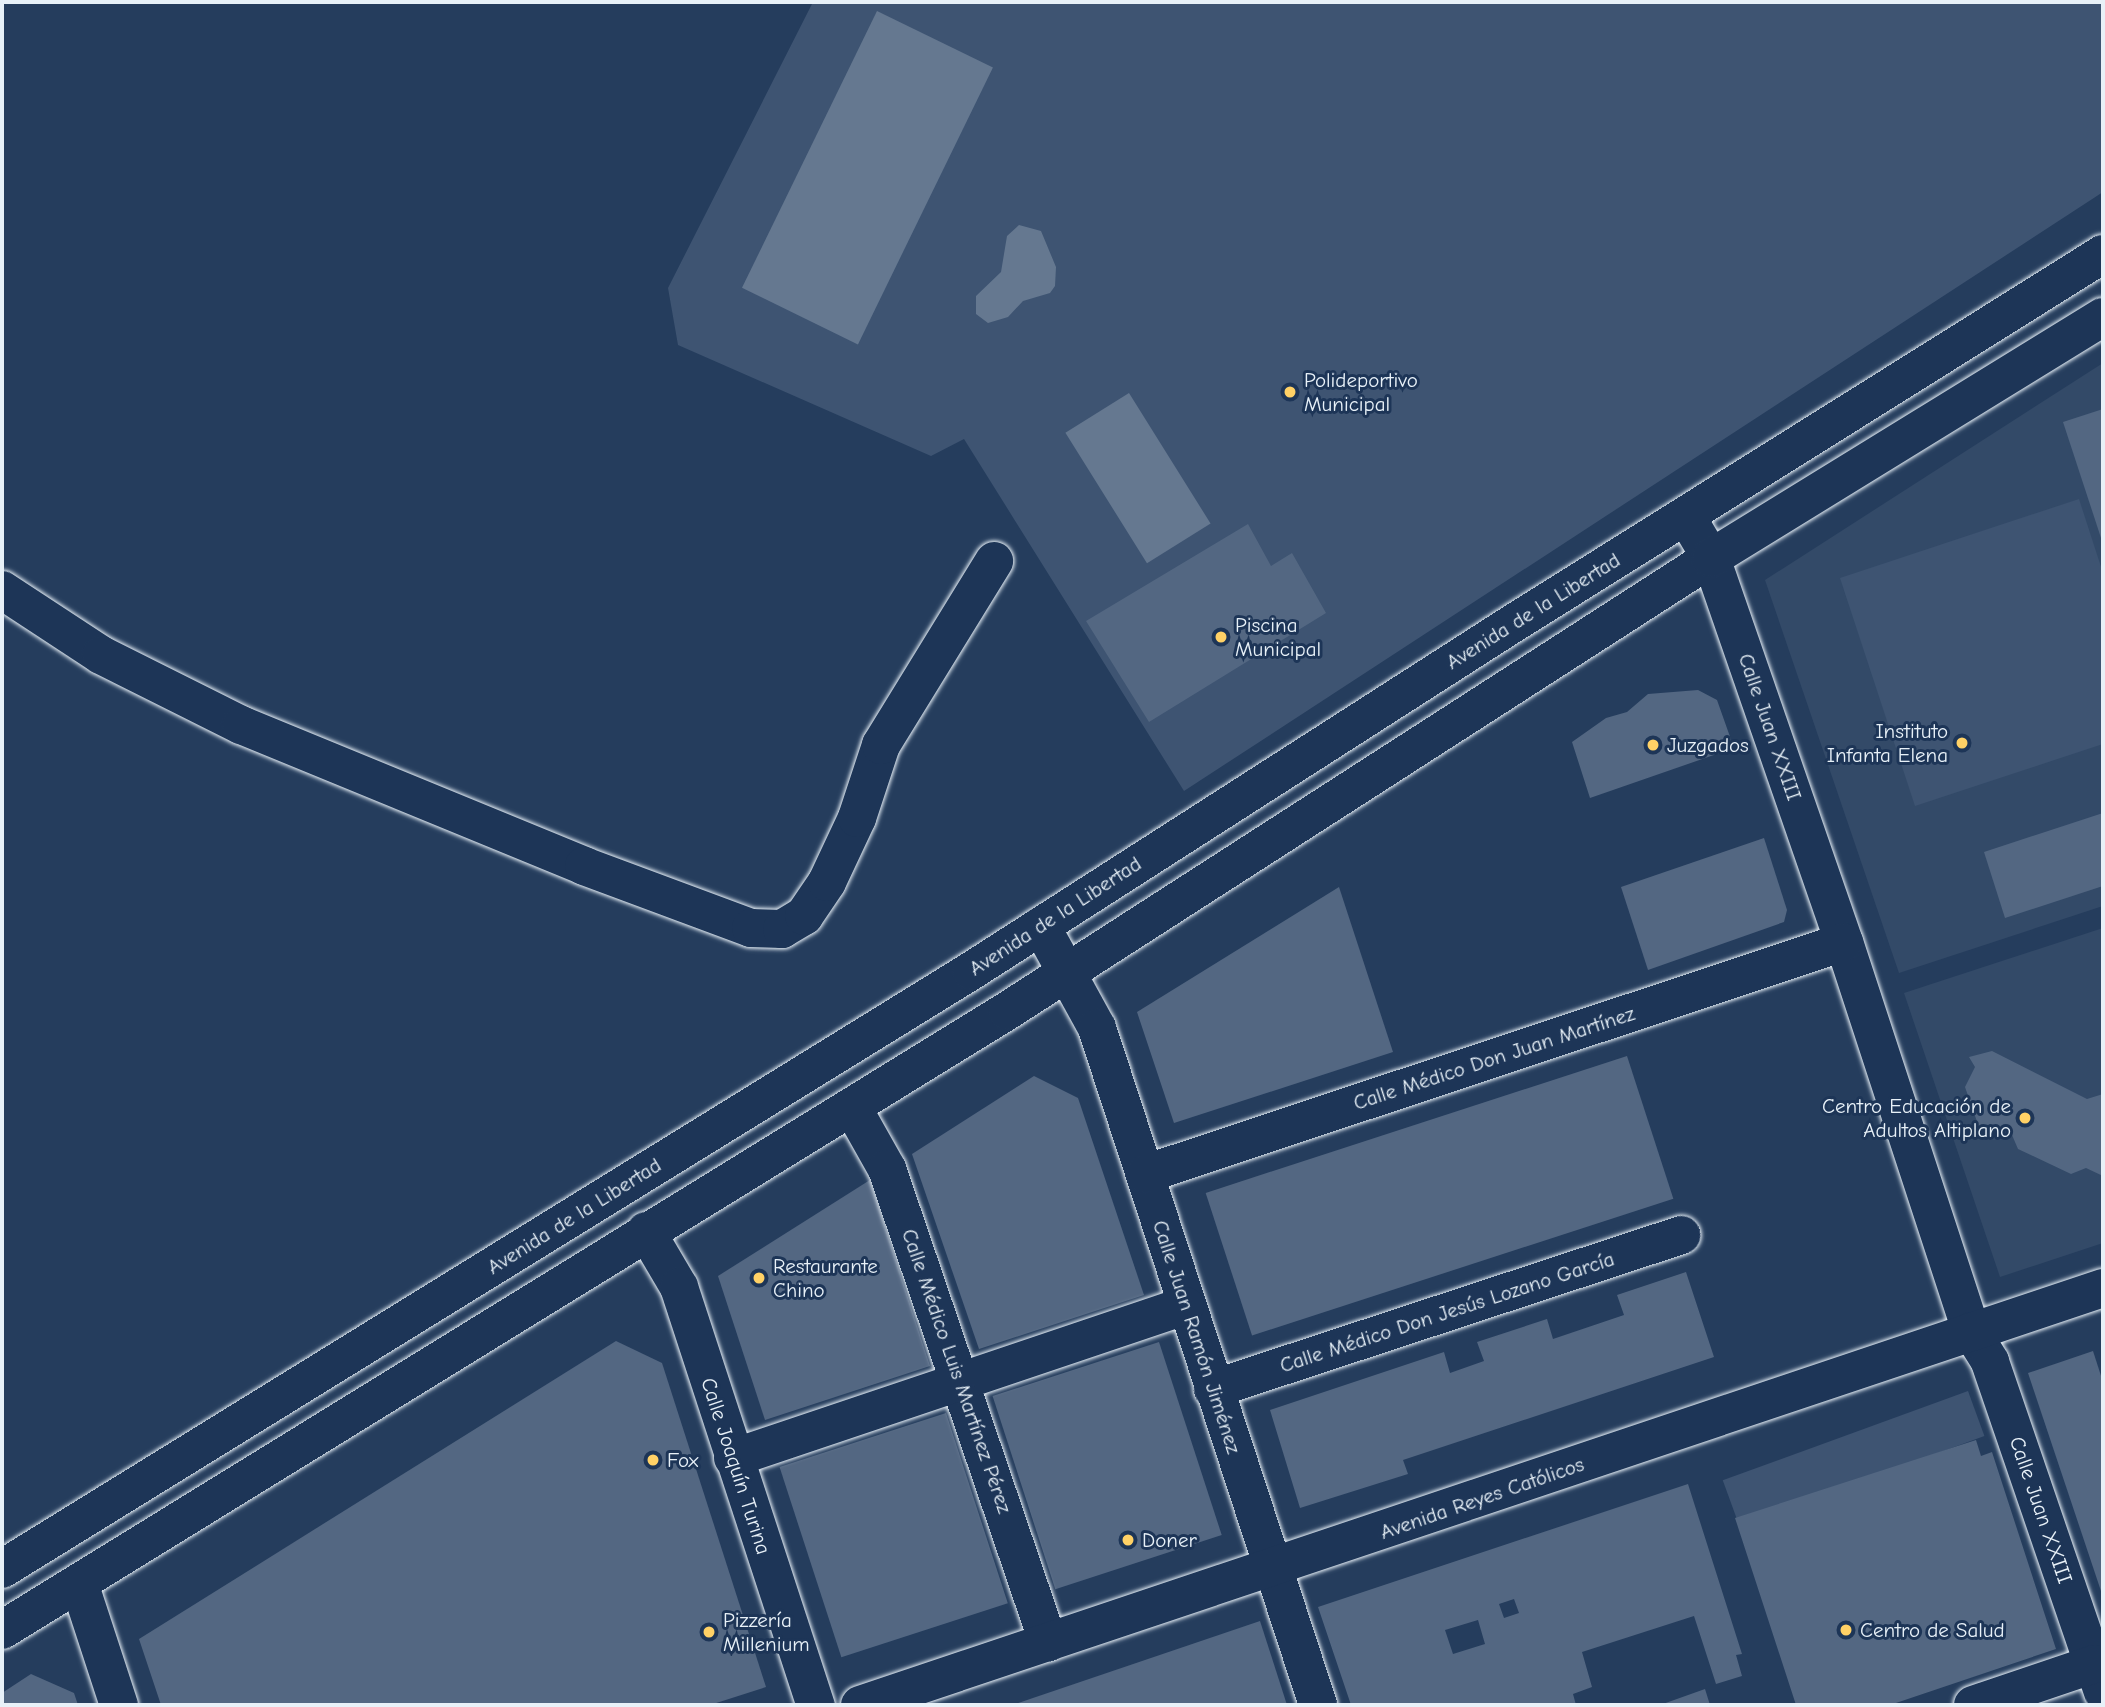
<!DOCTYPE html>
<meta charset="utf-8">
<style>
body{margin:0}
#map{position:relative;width:2105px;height:1707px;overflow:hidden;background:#253d5d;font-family:"Comic Neue",sans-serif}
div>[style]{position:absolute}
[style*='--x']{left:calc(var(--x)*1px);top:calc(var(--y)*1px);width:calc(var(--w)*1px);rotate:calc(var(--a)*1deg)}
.built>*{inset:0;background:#334a68}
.green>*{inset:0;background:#3e5472;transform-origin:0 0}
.water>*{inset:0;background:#657890;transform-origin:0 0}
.building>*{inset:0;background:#536782;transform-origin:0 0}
.roads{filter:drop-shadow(0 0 2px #e8f1f8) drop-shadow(0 0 2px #e8f1f8)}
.minor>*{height:38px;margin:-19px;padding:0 19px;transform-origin:19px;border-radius:19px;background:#1d3557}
.major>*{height:38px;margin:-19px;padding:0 19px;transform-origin:19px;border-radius:19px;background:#1d3557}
.dots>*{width:19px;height:19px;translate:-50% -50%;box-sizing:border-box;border:4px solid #1d3557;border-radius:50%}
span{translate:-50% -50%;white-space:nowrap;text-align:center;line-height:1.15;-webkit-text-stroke:6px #1d3557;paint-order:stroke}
.poi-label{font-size:21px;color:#e8f1f8}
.left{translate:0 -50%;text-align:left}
.right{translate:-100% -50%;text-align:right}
.street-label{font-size:21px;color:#e8f1f8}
.frame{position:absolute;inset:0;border:4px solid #e8f1f8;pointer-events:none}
</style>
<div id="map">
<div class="built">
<i style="clip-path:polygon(2103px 363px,2103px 906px,1899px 973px,1765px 580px)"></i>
<i style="clip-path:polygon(2103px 928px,2103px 1243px,2000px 1277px,1904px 993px)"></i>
</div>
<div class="green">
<i style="clip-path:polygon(813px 2px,2103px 2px,2103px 192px,1184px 791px,964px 439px,931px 456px,678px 345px,668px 288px)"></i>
<i style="clip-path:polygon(2079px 499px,2103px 573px,2103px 744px,1915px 806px,1840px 578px)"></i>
<i style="left:1968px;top:1391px;width:48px;height:261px;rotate:70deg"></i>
</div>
<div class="water">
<i style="left:877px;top:11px;width:129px;height:308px;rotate:26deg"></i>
<i style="clip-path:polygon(1019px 225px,1041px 231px,1056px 267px,1055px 286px,1050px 293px,1023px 301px,1008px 317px,988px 323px,976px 314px,976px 296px,1001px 272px,1007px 236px)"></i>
<i style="left:1129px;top:393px;width:154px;height:75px;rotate:58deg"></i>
</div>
<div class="building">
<i style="clip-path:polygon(2103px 409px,2103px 544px,2063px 422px)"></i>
<i style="clip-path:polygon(1248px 524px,1271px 566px,1292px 553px,1326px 613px,1149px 722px,1086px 621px)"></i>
<i style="clip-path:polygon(1698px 690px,1717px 700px,1734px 748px,1590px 798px,1572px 742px,1606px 718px,1627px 712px,1648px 694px)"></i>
<i style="clip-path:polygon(2103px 813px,2103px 886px,2005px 918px,1984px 852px)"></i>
<i style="clip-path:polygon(1764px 838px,1787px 910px,1784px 922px,1648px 970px,1621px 887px)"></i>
<i style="clip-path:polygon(1339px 887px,1393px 1052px,1174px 1123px,1137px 1012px)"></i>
<i style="clip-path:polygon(1992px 1051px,2087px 1099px,2103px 1094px,2103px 1176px,2086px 1168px,2071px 1174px,2018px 1149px,2012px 1135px,1982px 1136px,1965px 1087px,1975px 1067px,1969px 1057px)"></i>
<i style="left:1627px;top:1056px;width:150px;height:443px;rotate:72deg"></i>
<i style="clip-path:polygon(1034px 1076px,1078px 1098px,1144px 1295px,979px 1349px,912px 1154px)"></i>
<i style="clip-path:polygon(870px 1180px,930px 1366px,765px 1420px,718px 1276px)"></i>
<i style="clip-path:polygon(1686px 1272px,1714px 1357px,1403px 1460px,1408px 1474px,1300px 1508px,1270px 1410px,1444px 1352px,1450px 1373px,1484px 1361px,1477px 1342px,1547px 1319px,1553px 1339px,1624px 1315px,1617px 1295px)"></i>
<i style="clip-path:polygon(616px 1341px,662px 1363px,766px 1687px,710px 1705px,161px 1705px,139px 1639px)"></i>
<i style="left:1159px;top:1342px;width:203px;height:175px;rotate:72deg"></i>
<i style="clip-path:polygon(2093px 1351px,2103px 1382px,2103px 1597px,2028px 1373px)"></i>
<i style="left:946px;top:1413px;width:200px;height:175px;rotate:72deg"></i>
<i style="clip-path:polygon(1976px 1440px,1981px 1456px,1992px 1452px,2056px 1649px,1890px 1705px,1796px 1705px,1735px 1518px)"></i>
<i style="clip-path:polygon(evenodd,1688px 1484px,1742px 1654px,1736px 1655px,1742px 1676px,1716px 1684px,1694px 1616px,1582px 1652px,1592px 1687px,1573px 1694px,1576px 1705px,1351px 1705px,1318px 1607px,1688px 1484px,1514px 1599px,1519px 1613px,1504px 1618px,1499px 1604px,1514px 1599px,1688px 1484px,1478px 1620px,1485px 1644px,1453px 1654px,1445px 1630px,1478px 1620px)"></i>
<i style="clip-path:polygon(1260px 1621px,1287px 1705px,1012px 1705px)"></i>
<i style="clip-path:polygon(31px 1674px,74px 1693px,78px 1705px,2px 1705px,2px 1693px)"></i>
<i style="clip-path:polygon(1705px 1689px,1710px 1705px,1660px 1705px)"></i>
</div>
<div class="roads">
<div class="minor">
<i style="--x:1686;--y:516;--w:49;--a:59.2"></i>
<i style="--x:1711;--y:558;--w:406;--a:70.9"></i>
<i style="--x:1844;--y:942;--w:409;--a:71.9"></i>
<i style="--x:1971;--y:1331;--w:36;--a:58"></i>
<i style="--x:1990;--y:1362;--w:349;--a:71.1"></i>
<i style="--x:2;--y:590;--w:118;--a:33.3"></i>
<i style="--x:101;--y:655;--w:157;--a:26.6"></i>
<i style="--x:241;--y:725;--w:371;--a:22.3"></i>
<i style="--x:584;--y:866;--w:178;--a:20.4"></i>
<i style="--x:751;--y:928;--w:31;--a:2"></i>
<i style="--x:782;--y:929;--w:26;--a:-31"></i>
<i style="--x:804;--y:916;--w:41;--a:-55.9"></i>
<i style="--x:827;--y:882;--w:71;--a:-64.9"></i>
<i style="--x:857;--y:818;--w:77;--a:-71.8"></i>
<i style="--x:881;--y:745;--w:216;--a:-58.4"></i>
<i style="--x:1041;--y:926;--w:116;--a:61.2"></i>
<i style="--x:1097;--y:1028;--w:712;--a:71.92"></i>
<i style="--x:852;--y:1107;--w:71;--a:60.6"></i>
<i style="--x:887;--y:1169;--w:500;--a:71.2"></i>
<i style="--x:1145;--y:1174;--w:736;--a:-18.36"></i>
<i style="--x:646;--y:1231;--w:65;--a:59.5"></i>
<i style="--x:679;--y:1287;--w:440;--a:71.9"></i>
<i style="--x:1213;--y:1389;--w:493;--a:-18.2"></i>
<i style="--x:733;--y:1458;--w:477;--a:-18.6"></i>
<i style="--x:80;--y:1586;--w:125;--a:71.9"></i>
<i style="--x:860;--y:1705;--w:1311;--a:-18.55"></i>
<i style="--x:1973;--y:1705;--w:128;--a:-18.7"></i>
</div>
<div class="major">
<i style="--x:2;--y:1569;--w:1139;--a:-31.68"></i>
<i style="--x:971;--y:971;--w:639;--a:-32.67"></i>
<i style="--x:1509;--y:626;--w:701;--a:-32.06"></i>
<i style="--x:2;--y:1630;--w:1180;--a:-31.63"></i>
<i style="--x:1007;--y:1011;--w:837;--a:-32.76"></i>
<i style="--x:1711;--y:558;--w:460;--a:-31.6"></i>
</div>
</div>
<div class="dots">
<i style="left:1290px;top:392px;background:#ffd166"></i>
<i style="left:1221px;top:637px;background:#ffd166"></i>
<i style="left:1962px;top:743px;background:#ffd166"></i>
<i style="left:1653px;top:745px;background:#ffd166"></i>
<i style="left:2025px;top:1118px;background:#ffd166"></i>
<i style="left:759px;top:1278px;background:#ffd166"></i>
<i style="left:653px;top:1460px;background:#ffd166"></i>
<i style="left:1128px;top:1540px;background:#ffd166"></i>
<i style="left:1846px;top:1630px;background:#ffd166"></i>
<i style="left:709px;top:1632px;background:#ffd166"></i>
</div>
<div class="poi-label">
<span class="left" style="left:1304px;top:392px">Polideportivo<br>Municipal</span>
<span class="left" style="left:1235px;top:637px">Piscina<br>Municipal</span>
<span class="right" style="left:1948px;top:743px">Instituto<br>Infanta Elena</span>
<span class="left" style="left:1667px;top:745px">Juzgados</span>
<span class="right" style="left:2011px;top:1118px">Centro Educación de<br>Adultos Altiplano</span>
<span class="left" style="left:773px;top:1278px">Restaurante<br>Chino</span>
<span class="left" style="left:667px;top:1460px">Fox</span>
<span class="left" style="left:1142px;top:1540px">Doner</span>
<span class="left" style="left:723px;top:1632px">Pizzería<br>Millenium</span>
<span class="left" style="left:1860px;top:1630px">Centro de Salud</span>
</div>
<div class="street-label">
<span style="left:1533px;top:611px;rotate:-32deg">Avenida de la Libertad</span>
<span style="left:1770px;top:727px;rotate:71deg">Calle Juan XXIII</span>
<span style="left:1055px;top:916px;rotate:-33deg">Avenida de la Libertad</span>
<span style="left:1494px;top:1058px;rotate:-18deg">Calle Médico Don Juan Martínez</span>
<span style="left:574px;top:1216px;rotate:-32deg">Avenida de la Libertad</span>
<span style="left:1447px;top:1312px;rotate:-18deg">Calle Médico Don Jesús Lozano García</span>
<span style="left:1197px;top:1337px;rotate:72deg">Calle Juan Ramón Jiménez</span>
<span style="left:957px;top:1371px;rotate:71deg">Calle Médico Luis Martínez Pérez</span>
<span style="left:736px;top:1466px;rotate:72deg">Calle Joaquín Turina</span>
<span style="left:1482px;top:1498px;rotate:-19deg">Avenida Reyes Católicos</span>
<span style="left:2041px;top:1510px;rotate:71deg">Calle Juan XXIII</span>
</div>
<div class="frame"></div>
</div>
